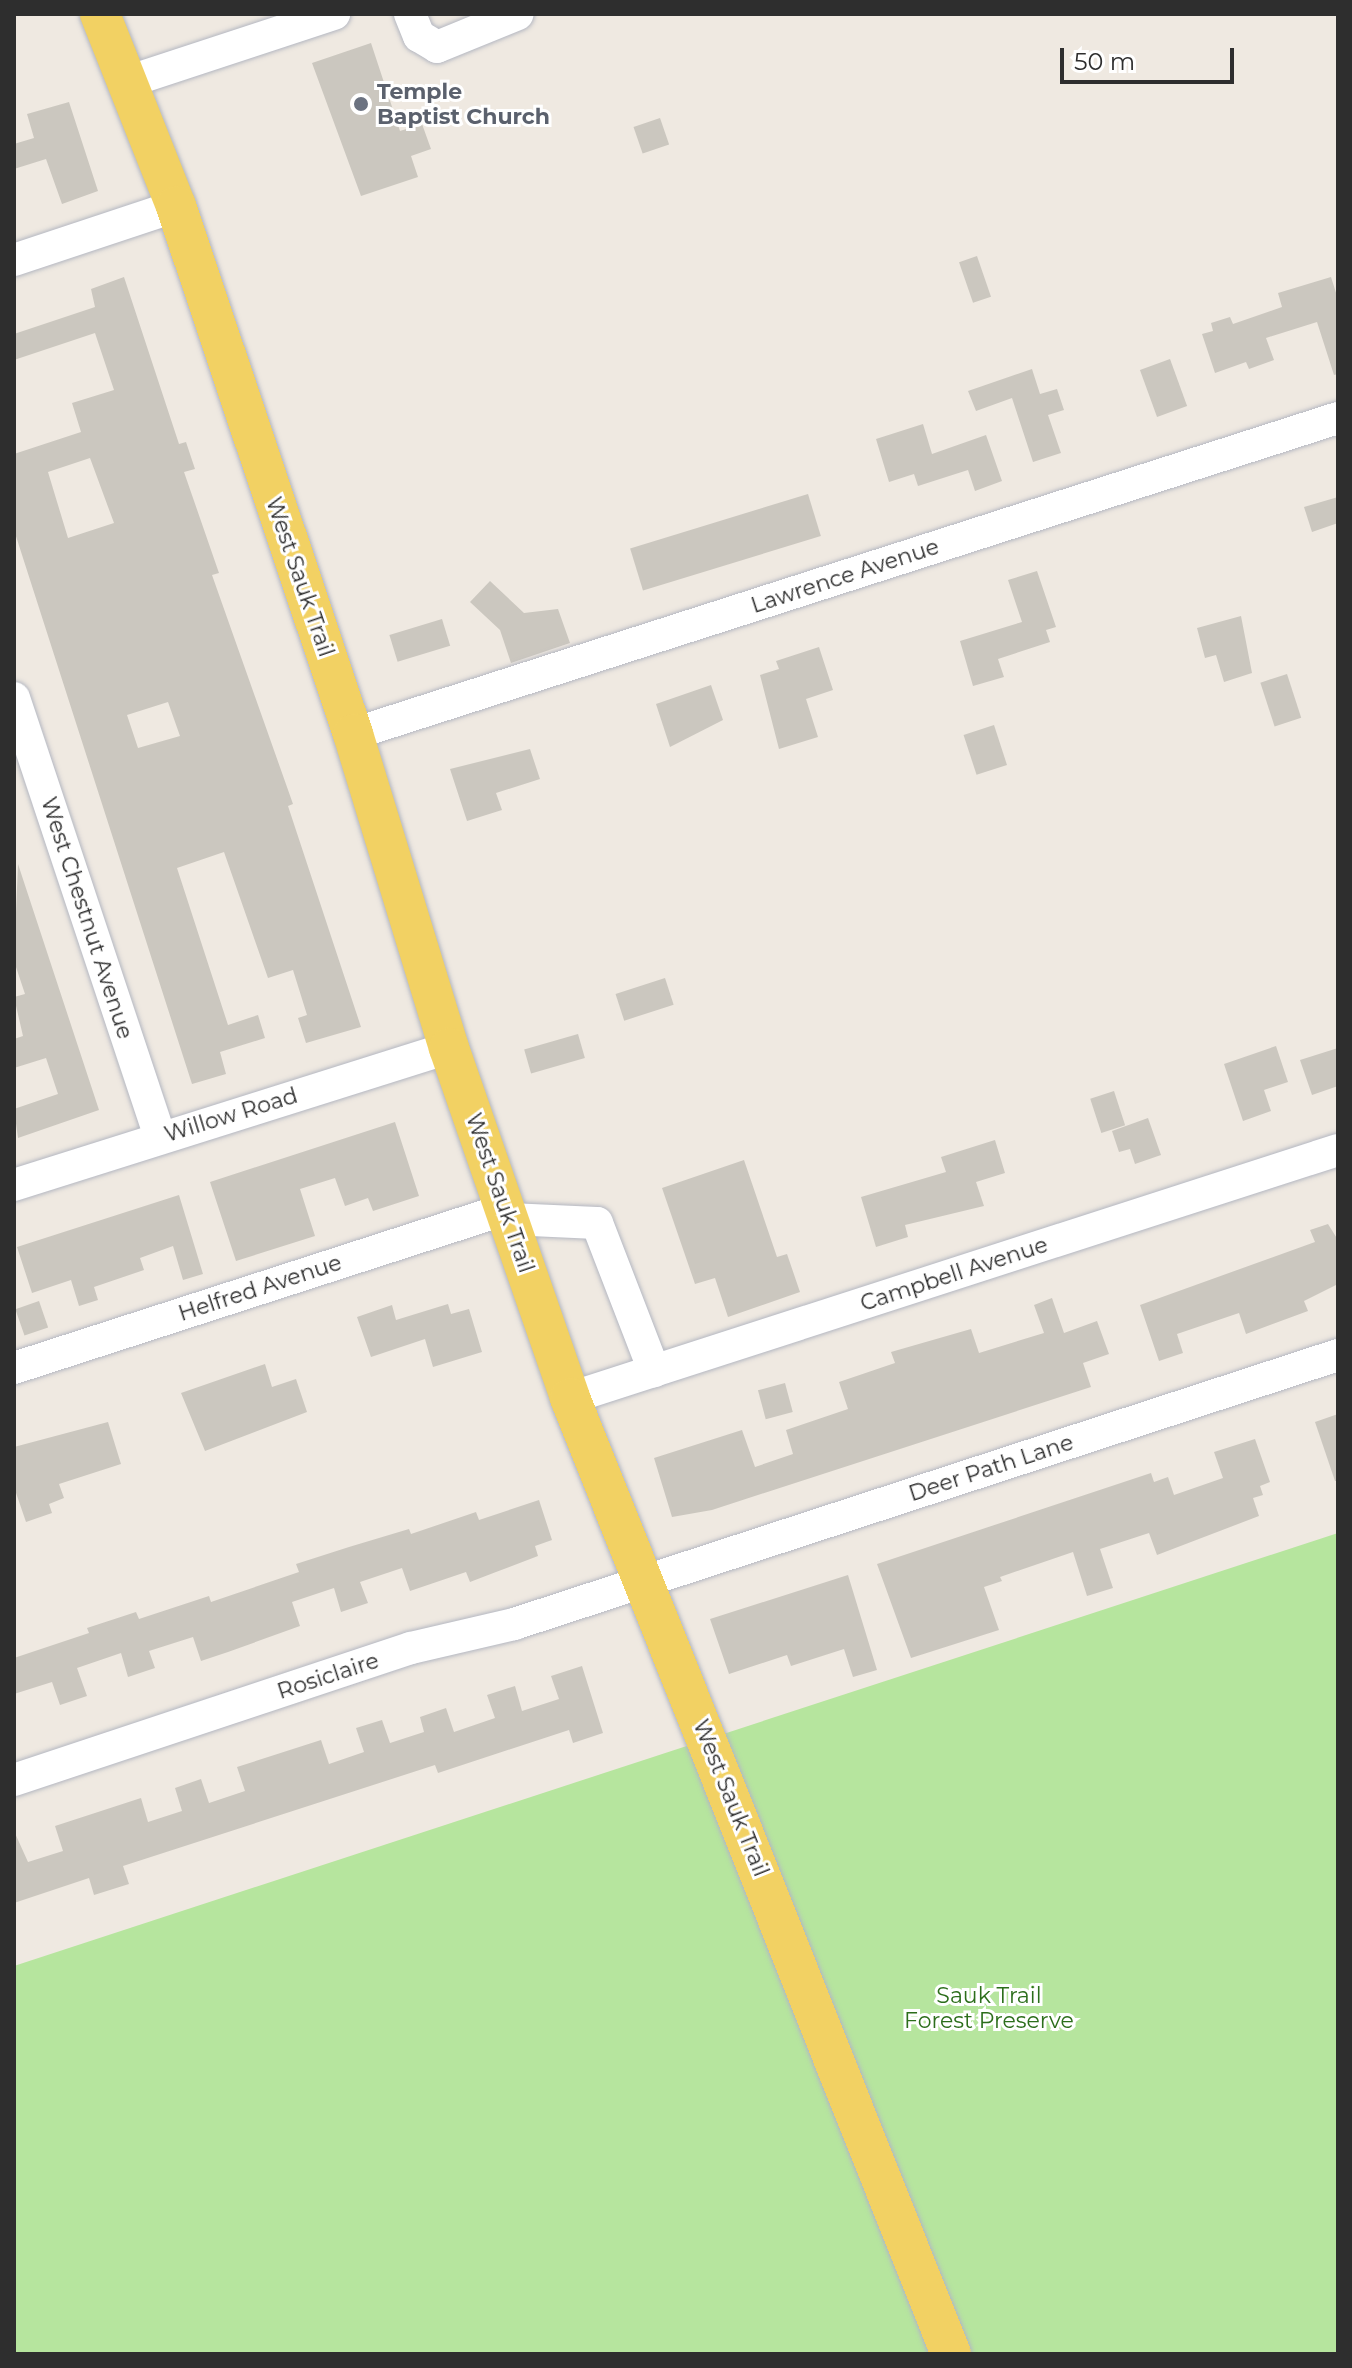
<!DOCTYPE html>
<style>
body{margin:0}
#map{position:relative;width:1352px;height:2368px;overflow:hidden;background:#efe9e1;font-family:Montserrat,sans-serif}
div>[style]{position:absolute}
[style*='--x']{left:calc(var(--x)*1px);top:calc(var(--y)*1px);width:calc(var(--w)*1px);rotate:calc(var(--a)*1deg)}
.green>*{inset:0;background:#b6e59e}
.building>*{inset:0;background:#cbc7bf;transform-origin:0 0}
.roads{filter:drop-shadow(0 0 2px #b4b7c1) drop-shadow(0 0 2px #b4b7c1)}
.minor>*{height:32px;margin:-16px;padding:0 16px;transform-origin:16px;border-radius:16px;background:#fff}
.major>*{height:40px;margin:-20px;padding:0 20px;transform-origin:20px;border-radius:20px;background:#f2d163}
.dots>*{width:22px;height:22px;translate:-50% -50%;box-sizing:border-box;border:4px solid #fff;border-radius:50%}
span{translate:-50% -50%;white-space:nowrap;text-align:center;line-height:1.15;-webkit-text-stroke:6px #fff;paint-order:stroke}
.worship-label{font-size:22px;color:#5b616d;font-weight:700}
.left{translate:0 -50%;text-align:left}
.street-label{font-size:22px;color:#2e2e2e}
.park-label{font-size:22px;color:#2c6e1b}
.frame{position:absolute;inset:0;border:16px solid #2e2e2e;pointer-events:none}
.scale{position:absolute;left:1060px;top:48px;width:174px;height:36px;box-sizing:border-box;border:4px solid #2e2e2e;border-top:0;padding-left:10px;font-size:24px;line-height:28px;white-space:nowrap;color:#2e2e2e;-webkit-text-stroke:6px #fff;paint-order:stroke}
</style>
<div id="map">
<div class="green">
<i style="clip-path:polygon(1338px 1533px,1338px 2354px,14px 2354px,14px 1966px)"></i>
</div>
<div class="building">
<i style="clip-path:polygon(371px 43px,400px 131px,422px 124px,431px 149px,411px 156px,418px 177px,361px 196px,312px 63px)"></i>
<i style="clip-path:polygon(69px 102px,98px 191px,62px 204px,46px 159px,14px 169px,14px 144px,34px 138px,27px 114px)"></i>
<i style="left:660px;top:118px;width:28px;height:28px;rotate:71deg"></i>
<i style="left:977px;top:256px;width:43px;height:19px;rotate:71deg"></i>
<i style="clip-path:polygon(evenodd,124px 277px,179px 444px,186px 442px,195px 469px,184px 472px,219px 573px,212px 575px,293px 804px,288px 806px,361px 1027px,306px 1043px,298px 1018px,307px 1015px,293px 970px,268px 978px,224px 852px,177px 868px,228px 1025px,258px 1015px,265px 1038px,220px 1052px,226px 1074px,192px 1084px,14px 530px,14px 454px,81px 432px,72px 403px,114px 390px,95px 333px,14px 360px,14px 334px,95px 307px,91px 289px,124px 277px,90px 458px,114px 523px,68px 538px,48px 472px,90px 458px,124px 277px,168px 702px,180px 736px,138px 748px,127px 715px,168px 702px)"></i>
<i style="clip-path:polygon(1331px 277px,1338px 299px,1338px 374px,1334px 375px,1317px 322px,1266px 338px,1274px 360px,1249px 369px,1246px 362px,1215px 373px,1202px 334px,1213px 331px,1211px 323px,1230px 317px,1233px 324px,1282px 307px,1278px 293px)"></i>
<i style="left:1170px;top:359px;width:50px;height:32px;rotate:70deg"></i>
<i style="clip-path:polygon(1032px 369px,1040px 394px,1057px 389px,1064px 410px,1048px 415px,1061px 453px,1033px 462px,1012px 398px,976px 411px,968px 391px)"></i>
<i style="clip-path:polygon(923px 424px,932px 454px,986px 435px,1002px 481px,975px 491px,968px 470px,918px 486px,914px 474px,889px 482px,876px 439px)"></i>
<i style="left:808px;top:494px;width:44px;height:186px;rotate:73deg"></i>
<i style="clip-path:polygon(1338px 497px,1338px 523px,1312px 532px,1304px 507px)"></i>
<i style="clip-path:polygon(1037px 571px,1056px 627px,1046px 630px,1050px 642px,998px 659px,1004px 677px,973px 686px,960px 641px,1022px 622px,1008px 580px)"></i>
<i style="clip-path:polygon(490px 581px,524px 613px,558px 609px,570px 643px,511px 663px,500px 630px,470px 602px)"></i>
<i style="clip-path:polygon(1241px 616px,1252px 673px,1224px 682px,1216px 655px,1205px 658px,1197px 628px)"></i>
<i style="left:442px;top:619px;width:28px;height:55px;rotate:73deg"></i>
<i style="clip-path:polygon(819px 647px,833px 690px,806px 699px,818px 737px,779px 749px,760px 675px,779px 669px,776px 661px)"></i>
<i style="left:1287px;top:674px;width:46px;height:28px;rotate:72deg"></i>
<i style="clip-path:polygon(711px 685px,723px 720px,670px 747px,656px 704px)"></i>
<i style="left:994px;top:725px;width:42px;height:32px;rotate:72deg"></i>
<i style="clip-path:polygon(530px 749px,540px 779px,496px 793px,502px 810px,467px 821px,450px 769px)"></i>
<i style="clip-path:polygon(18px 864px,99px 1110px,18px 1138px,14px 1109px,58px 1094px,46px 1058px,14px 1068px,14px 1039px,23px 1036px,14px 997px,25px 994px,14px 961px)"></i>
<i style="left:665px;top:978px;width:28px;height:52px;rotate:72deg"></i>
<i style="left:578px;top:1034px;width:25px;height:56px;rotate:74deg"></i>
<i style="clip-path:polygon(1276px 1046px,1288px 1082px,1264px 1090px,1271px 1111px,1243px 1121px,1224px 1064px)"></i>
<i style="clip-path:polygon(1338px 1048px,1338px 1086px,1312px 1095px,1300px 1060px)"></i>
<i style="left:1114px;top:1091px;width:36px;height:25px;rotate:72deg"></i>
<i style="clip-path:polygon(1148px 1118px,1161px 1155px,1135px 1164px,1130px 1149px,1119px 1152px,1112px 1131px)"></i>
<i style="clip-path:polygon(395px 1122px,419px 1196px,373px 1211px,368px 1198px,345px 1206px,335px 1178px,300px 1189px,315px 1236px,236px 1261px,210px 1182px)"></i>
<i style="clip-path:polygon(995px 1140px,1005px 1173px,976px 1182px,984px 1206px,905px 1225px,908px 1237px,876px 1247px,861px 1197px,946px 1172px,941px 1157px)"></i>
<i style="clip-path:polygon(744px 1160px,777px 1257px,787px 1254px,800px 1292px,728px 1317px,715px 1278px,695px 1284px,662px 1188px)"></i>
<i style="clip-path:polygon(179px 1195px,203px 1274px,183px 1280px,173px 1246px,140px 1258px,144px 1270px,94px 1287px,98px 1300px,79px 1306px,71px 1280px,32px 1293px,17px 1247px)"></i>
<i style="clip-path:polygon(1328px 1224px,1338px 1240px,1338px 1284px,1304px 1301px,1308px 1311px,1246px 1334px,1239px 1313px,1177px 1334px,1183px 1353px,1159px 1361px,1140px 1305px,1315px 1242px,1310px 1230px)"></i>
<i style="clip-path:polygon(1052px 1298px,1064px 1333px,1097px 1321px,1109px 1354px,1083px 1363px,1091px 1387px,712px 1510px,672px 1517px,654px 1458px,742px 1430px,755px 1467px,793px 1454px,786px 1430px,848px 1409px,839px 1382px,895px 1363px,891px 1352px,971px 1329px,979px 1353px,1044px 1333px,1034px 1305px)"></i>
<i style="left:39px;top:1301px;width:28px;height:25px;rotate:71deg"></i>
<i style="clip-path:polygon(448px 1304px,451px 1314px,469px 1309px,482px 1352px,433px 1367px,425px 1339px,371px 1357px,357px 1317px,392px 1305px,396px 1320px)"></i>
<i style="clip-path:polygon(265px 1364px,272px 1387px,296px 1379px,307px 1412px,205px 1451px,181px 1393px)"></i>
<i style="left:785px;top:1383px;width:30px;height:28px;rotate:75deg"></i>
<i style="clip-path:polygon(1338px 1414px,1338px 1481px,1335px 1481px,1315px 1422px)"></i>
<i style="clip-path:polygon(108px 1422px,121px 1464px,59px 1484px,64px 1498px,49px 1504px,52px 1513px,26px 1522px,14px 1487px,14px 1447px)"></i>
<i style="clip-path:polygon(1255px 1439px,1270px 1482px,1260px 1486px,1263px 1495px,1253px 1498px,1259px 1516px,1157px 1555px,1149px 1533px,1100px 1549px,1113px 1588px,1087px 1596px,1073px 1552px,1000px 1577px,1002px 1581px,984px 1587px,999px 1630px,911px 1658px,877px 1564px,1151px 1473px,1154px 1482px,1168px 1477px,1174px 1495px,1223px 1478px,1214px 1452px)"></i>
<i style="clip-path:polygon(539px 1500px,552px 1540px,535px 1546px,538px 1556px,496px 1572px,470px 1582px,466px 1572px,410px 1591px,402px 1568px,360px 1582px,368px 1603px,341px 1612px,334px 1588px,292px 1602px,300px 1626px,228px 1652px,201px 1661px,193px 1637px,149px 1651px,155px 1668px,128px 1677px,121px 1653px,77px 1668px,87px 1696px,60px 1705px,52px 1682px,14px 1694px,14px 1658px,89px 1633px,87px 1628px,136px 1612px,139px 1619px,209px 1596px,211px 1602px,299px 1572px,296px 1564px,349px 1547px,409px 1529px,411px 1534px,476px 1512px,479px 1520px)"></i>
<i style="clip-path:polygon(848px 1575px,877px 1670px,853px 1677px,844px 1649px,791px 1666px,787px 1655px,729px 1674px,710px 1619px)"></i>
<i style="clip-path:polygon(582px 1666px,603px 1733px,573px 1743px,569px 1730px,438px 1773px,435px 1765px,123px 1866px,129px 1884px,94px 1895px,89px 1878px,14px 1903px,14px 1831px,28px 1862px,63px 1851px,55px 1826px,141px 1798px,148px 1822px,182px 1811px,175px 1788px,201px 1779px,209px 1803px,245px 1791px,237px 1767px,321px 1740px,329px 1764px,364px 1752px,356px 1728px,382px 1720px,390px 1743px,424px 1732px,420px 1717px,446px 1708px,454px 1732px,495px 1718px,487px 1695px,515px 1686px,522px 1711px,559px 1699px,551px 1676px)"></i>
</div>
<div class="roads">
<div class="minor">
<i style="--x:410;--y:14;--w:24;--a:68"></i>
<i style="--x:419;--y:36;--w:21;--a:31"></i>
<i style="--x:437;--y:47;--w:87;--a:-22.2"></i>
<i style="--x:130;--y:81;--w:215;--a:-18.2"></i>
<i style="--x:14;--y:260;--w:171;--a:-18.4"></i>
<i style="--x:14;--y:698;--w:463;--a:71.6"></i>
<i style="--x:353;--y:734;--w:1034;--a:-17.79"></i>
<i style="--x:14;--y:1185;--w:456;--a:-17.5"></i>
<i style="--x:509;--y:1219;--w:88;--a:2.6"></i>
<i style="--x:597;--y:1223;--w:159;--a:68.9"></i>
<i style="--x:14;--y:1368;--w:517;--a:-17.91"></i>
<i style="--x:570;--y:1398;--w:807;--a:-17.9"></i>
<i style="--x:14;--y:1780;--w:418;--a:-18.4"></i>
<i style="--x:411;--y:1648;--w:106;--a:-13.1"></i>
<i style="--x:514;--y:1624;--w:867;--a:-18.08"></i>
</div>
<div class="major">
<i style="--x:100;--y:14;--w:206;--a:68.4"></i>
<i style="--x:176;--y:206;--w:557;--a:71.47"></i>
<i style="--x:353;--y:734;--w:328;--a:73"></i>
<i style="--x:449;--y:1048;--w:370;--a:70.9"></i>
<i style="--x:570;--y:1398;--w:1029;--a:68.27"></i>
</div>
</div>
<div class="dots">
<i style="left:361px;top:104px;background:#6b7280"></i>
</div>
<div class="worship-label">
<span class="left" style="left:377px;top:104px">Temple<br>Baptist Church</span>
</div>
<div class="street-label">
<span style="left:845px;top:576px;rotate:-18deg">Lawrence Avenue</span>
<span style="left:300px;top:577px;rotate:71deg">West Sauk Trail</span>
<span style="left:87px;top:918px;rotate:72deg">West Chestnut Avenue</span>
<span style="left:231px;top:1115px;rotate:-17deg">Willow Road</span>
<span style="left:500px;top:1193px;rotate:71deg">West Sauk Trail</span>
<span style="left:954px;top:1274px;rotate:-18deg">Campbell Avenue</span>
<span style="left:260px;top:1288px;rotate:-18deg">Helfred Avenue</span>
<span style="left:991px;top:1468px;rotate:-18deg">Deer Path Lane</span>
<span style="left:328px;top:1676px;rotate:-18deg">Rosiclaire</span>
<span style="left:731px;top:1798px;rotate:68deg">West Sauk Trail</span>
</div>
<div class="park-label">
<span style="left:989px;top:2008px">Sauk Trail<br>Forest Preserve</span>
</div>
<div class="frame"></div>
<div class="scale">50 m</div>
</div>
